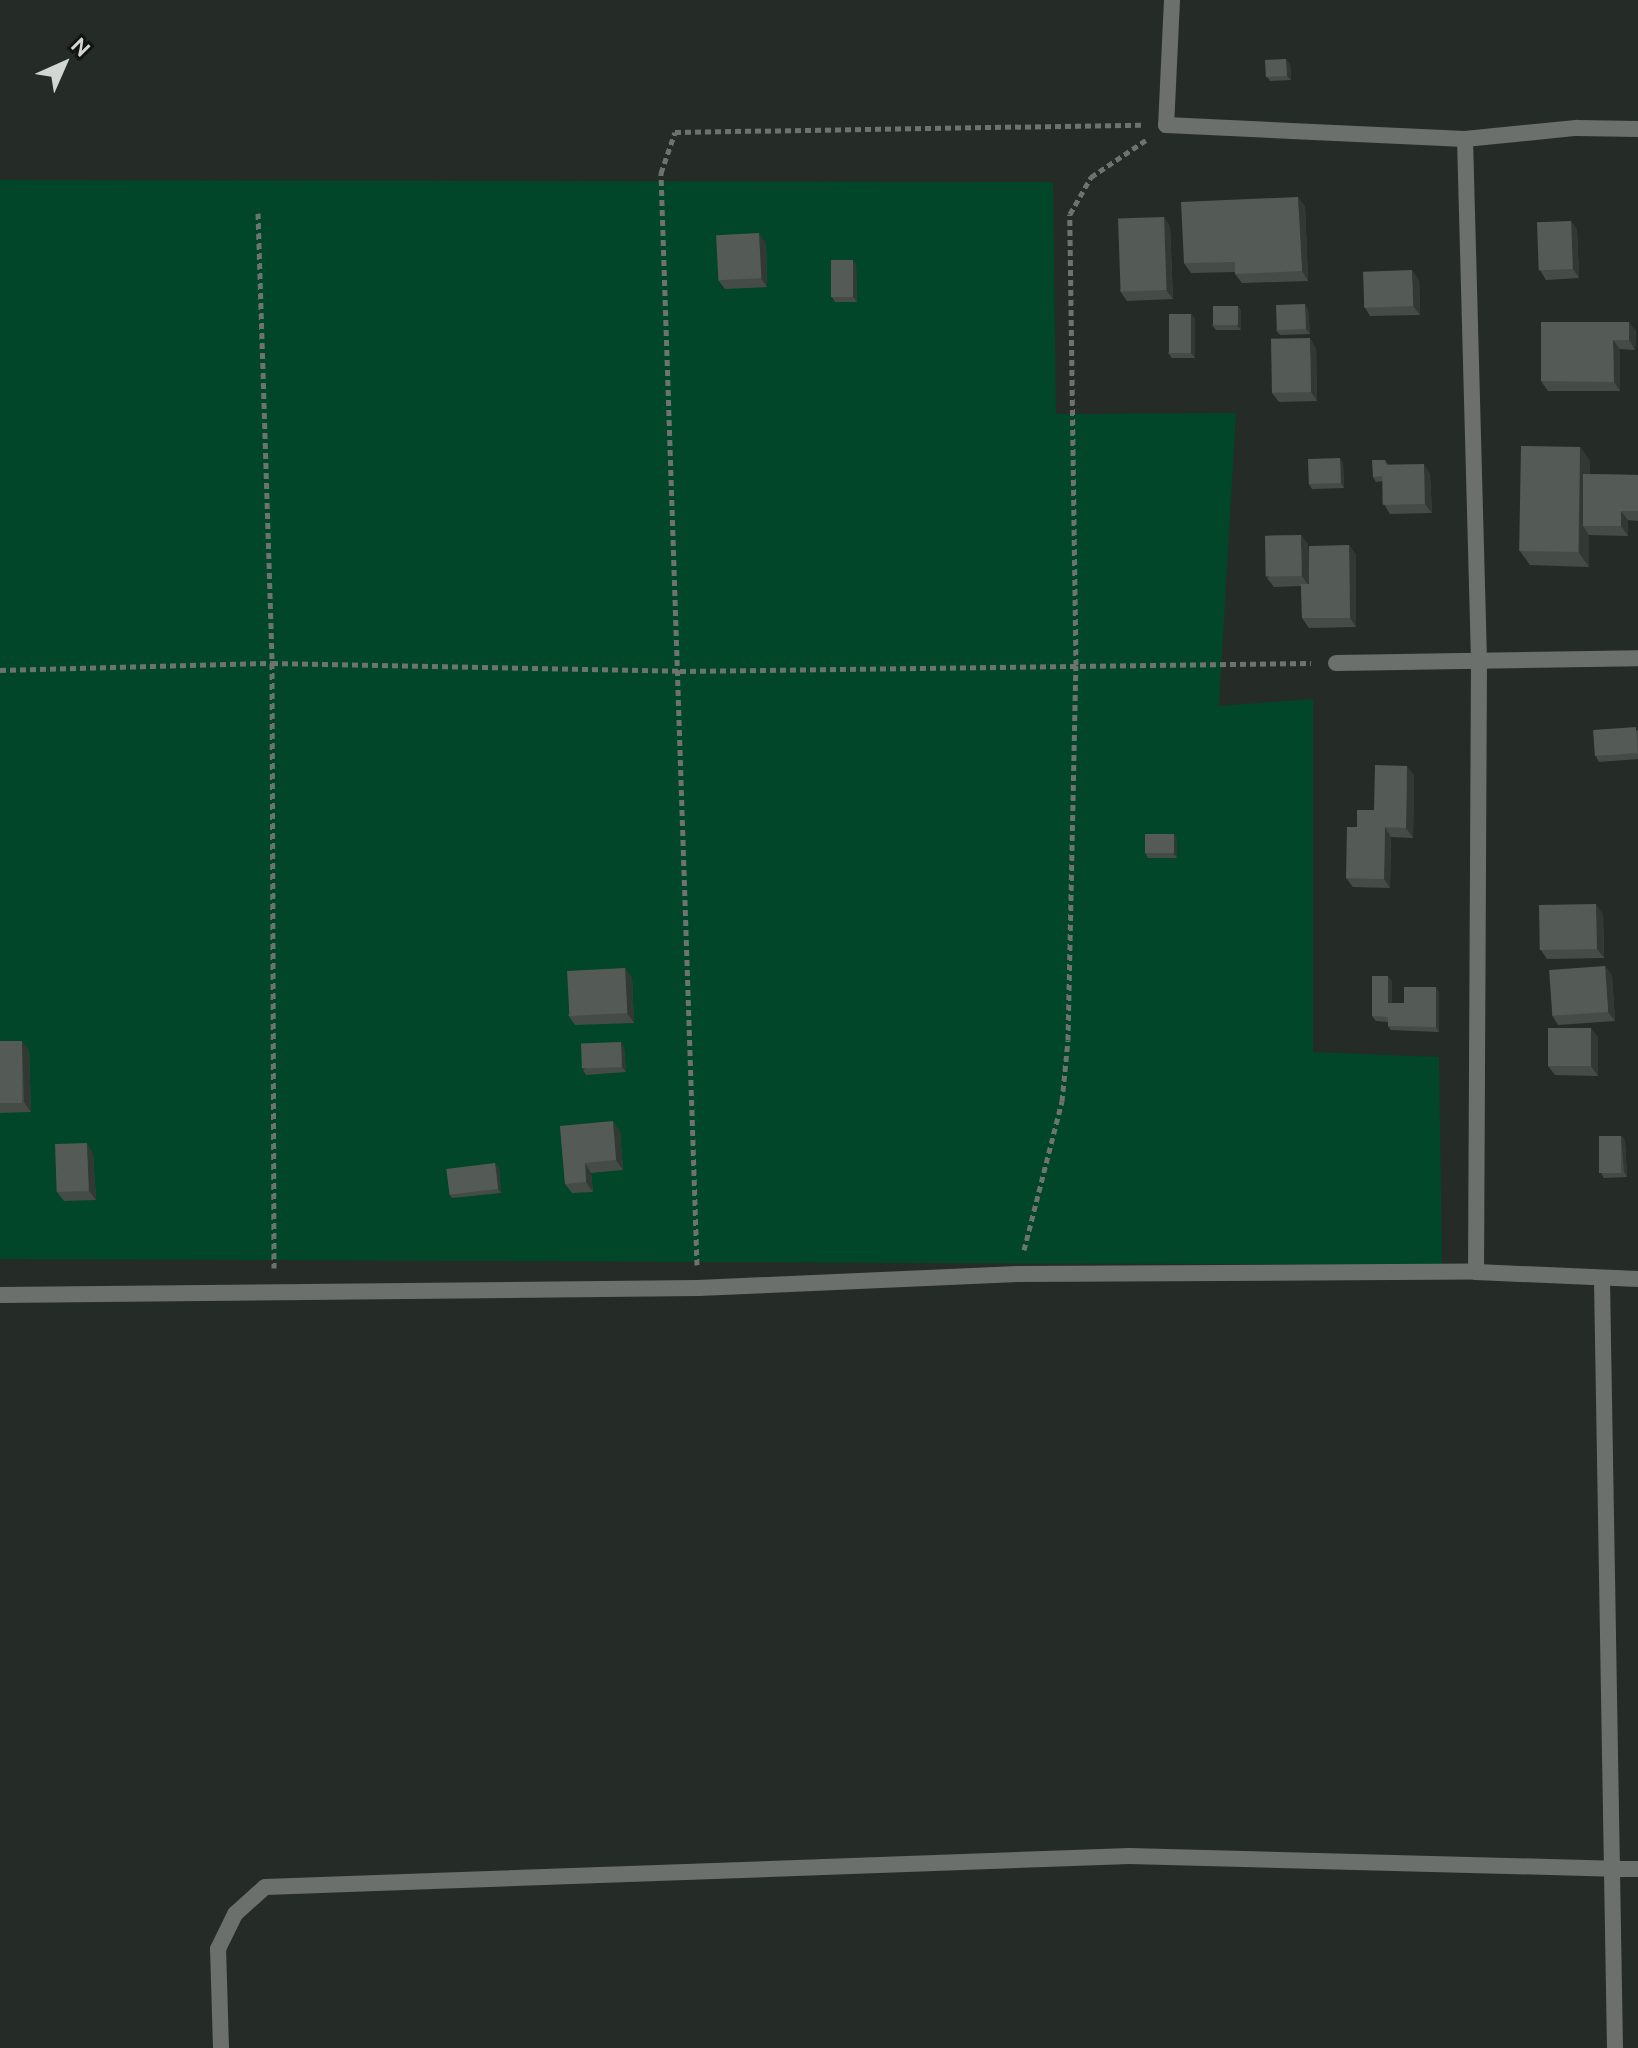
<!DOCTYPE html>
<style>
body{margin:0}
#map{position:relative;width:1638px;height:2048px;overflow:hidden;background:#252c28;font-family:Ubuntu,sans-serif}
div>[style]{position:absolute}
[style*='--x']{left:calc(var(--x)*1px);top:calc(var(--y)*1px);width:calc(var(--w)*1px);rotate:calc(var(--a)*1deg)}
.green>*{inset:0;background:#014628}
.path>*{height:5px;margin-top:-2.5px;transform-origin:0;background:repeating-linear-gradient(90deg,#6d736f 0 6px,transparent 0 10px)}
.lane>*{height:16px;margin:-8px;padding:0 8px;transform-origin:8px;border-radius:8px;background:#6c706d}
.street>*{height:16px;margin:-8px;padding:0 8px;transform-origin:8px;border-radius:8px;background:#6c706d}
.wall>*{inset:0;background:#454c48}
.shaded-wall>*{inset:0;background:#323935}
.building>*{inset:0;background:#545b56;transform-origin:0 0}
span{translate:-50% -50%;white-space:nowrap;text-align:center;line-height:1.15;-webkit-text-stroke:8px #111412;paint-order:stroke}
.north{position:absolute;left:24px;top:24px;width:80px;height:80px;-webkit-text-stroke:6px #111412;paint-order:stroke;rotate:45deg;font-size:22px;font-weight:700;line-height:32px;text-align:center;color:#d2d7d3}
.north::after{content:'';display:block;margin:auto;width:28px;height:36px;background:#d2d7d3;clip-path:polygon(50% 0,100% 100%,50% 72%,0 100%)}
</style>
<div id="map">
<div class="green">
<i style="clip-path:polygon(0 180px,1053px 182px,1056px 414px,1236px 413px,1219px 706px,1313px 699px,1313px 1052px,1439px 1057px,1442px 1265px,0 1259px)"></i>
</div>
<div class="path">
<i style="--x:258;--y:213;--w:450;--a:88.2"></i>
<i style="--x:272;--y:663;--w:605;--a:89.81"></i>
<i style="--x:0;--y:670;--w:272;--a:-1.5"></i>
<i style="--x:272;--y:663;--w:408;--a:1.1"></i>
<i style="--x:680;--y:671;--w:631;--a:-0.73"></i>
<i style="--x:1024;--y:1250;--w:154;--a:-75.7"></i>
<i style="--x:1062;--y:1101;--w:61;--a:-84.4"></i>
<i style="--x:1068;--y:1040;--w:375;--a:-88.8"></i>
<i style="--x:1076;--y:665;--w:451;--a:-90.8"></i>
<i style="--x:1070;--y:214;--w:43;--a:-60.4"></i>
<i style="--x:1091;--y:177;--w:66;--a:-33.9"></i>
<i style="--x:697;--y:1265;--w:1093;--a:-91.89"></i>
<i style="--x:661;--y:173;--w:43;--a:-71.1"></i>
<i style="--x:675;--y:132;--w:466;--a:-0.9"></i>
</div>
<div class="lane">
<i style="--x:221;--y:2048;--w:99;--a:-91.7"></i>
<i style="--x:218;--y:1949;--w:39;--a:-64"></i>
<i style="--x:235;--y:1914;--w:40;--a:-42"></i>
<i style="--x:265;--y:1887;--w:865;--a:-2.05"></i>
<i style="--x:1129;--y:1856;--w:483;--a:1.5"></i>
</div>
<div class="street">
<i style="--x:1172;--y:0;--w:125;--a:92.7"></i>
<i style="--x:1166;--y:125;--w:299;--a:2.7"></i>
<i style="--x:1465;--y:139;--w:112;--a:-5.7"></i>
<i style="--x:1576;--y:128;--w:62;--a:0.9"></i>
<i style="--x:1465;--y:139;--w:521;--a:88.46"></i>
<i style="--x:1479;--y:660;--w:612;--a:90.28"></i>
<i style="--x:1336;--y:663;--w:302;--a:-0.9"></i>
<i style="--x:1602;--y:1281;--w:767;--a:89.03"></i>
<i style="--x:0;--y:1295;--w:698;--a:-0.57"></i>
<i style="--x:698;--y:1288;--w:320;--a:-2.5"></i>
<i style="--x:1018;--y:1274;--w:458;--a:-0.3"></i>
<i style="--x:1476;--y:1272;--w:162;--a:2.5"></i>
<i style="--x:1612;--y:1869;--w:26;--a:0"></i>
</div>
<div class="wall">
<i style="clip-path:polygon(1290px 64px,1291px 80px,1270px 81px,1267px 77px)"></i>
<i style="clip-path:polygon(1305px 206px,1308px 281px,1242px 283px,1235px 274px,1235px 272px,1191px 273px,1184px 263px)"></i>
<i style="clip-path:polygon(1164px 217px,1170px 227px,1173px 299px,1127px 301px,1120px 291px)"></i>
<i style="clip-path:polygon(1571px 221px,1577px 230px,1579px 278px,1546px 280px,1540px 270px)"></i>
<i style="clip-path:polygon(766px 243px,767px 287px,725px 289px,718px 280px)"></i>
<i style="clip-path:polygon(856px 264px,857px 302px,835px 302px,832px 297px)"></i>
<i style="clip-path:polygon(1419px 280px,1420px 315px,1370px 316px,1364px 306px)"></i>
<i style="clip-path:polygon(1238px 306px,1241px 311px,1241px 330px,1216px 330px,1212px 325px)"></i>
<i style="clip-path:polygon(1308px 309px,1310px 334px,1280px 335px,1276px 330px)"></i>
<i style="clip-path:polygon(1191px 314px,1195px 319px,1195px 358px,1172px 358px,1168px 353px)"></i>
<i style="clip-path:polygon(1541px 322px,1636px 331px,1635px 350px,1620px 349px,1620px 391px,1548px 391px,1541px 381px)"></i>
<i style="clip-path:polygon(1316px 348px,1317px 401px,1279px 402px,1272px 393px)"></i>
<i style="clip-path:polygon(1580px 447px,1590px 461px,1590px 474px,1638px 475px,1638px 521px,1628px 520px,1628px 536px,1589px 535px,1589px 567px,1530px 565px,1520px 551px)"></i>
<i style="clip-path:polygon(1385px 460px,1389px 466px,1430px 474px,1432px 513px,1390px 514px,1384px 504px,1383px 481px,1376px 482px,1373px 477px)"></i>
<i style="clip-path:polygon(1343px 463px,1344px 488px,1312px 489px,1309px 484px)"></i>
<i style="clip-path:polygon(1308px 544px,1309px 584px,1349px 545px,1356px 555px,1356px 627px,1309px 628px,1302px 618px,1301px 586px,1274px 587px,1267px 578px)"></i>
<i style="clip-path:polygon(1638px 730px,1638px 759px,1599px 762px,1596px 757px)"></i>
<i style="clip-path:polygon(1414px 775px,1413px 838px,1391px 837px,1390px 888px,1353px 887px,1346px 878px,1357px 827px,1374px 810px)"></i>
<i style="clip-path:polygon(1177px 839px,1177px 858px,1148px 858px,1145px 853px)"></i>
<i style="clip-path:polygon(1603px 914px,1604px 958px,1547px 959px,1541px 950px)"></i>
<i style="clip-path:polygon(1605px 966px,1612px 976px,1615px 1021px,1558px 1025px,1552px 1015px)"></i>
<i style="clip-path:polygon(625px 968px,632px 978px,634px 1023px,575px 1025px,568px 1015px)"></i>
<i style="clip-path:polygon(1392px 981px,1392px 1003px,1404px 1003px,1439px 992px,1439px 1032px,1391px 1030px,1388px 1026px,1388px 1022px,1376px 1021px,1372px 1016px)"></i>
<i style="clip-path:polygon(1598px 1037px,1598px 1076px,1555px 1075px,1548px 1066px)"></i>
<i style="clip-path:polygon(0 1041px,29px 1050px,31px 1112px,0 1113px)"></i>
<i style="clip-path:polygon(624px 1047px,626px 1072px,586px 1075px,583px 1070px)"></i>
<i style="clip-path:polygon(560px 1126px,620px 1131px,623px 1170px,591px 1173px,593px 1192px,572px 1193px,565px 1184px)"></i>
<i style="clip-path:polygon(1621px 1136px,1625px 1140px,1627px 1177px,1604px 1178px,1601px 1173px)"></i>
<i style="clip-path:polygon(93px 1153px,96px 1200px,64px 1201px,57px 1192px)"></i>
<i style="clip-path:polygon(495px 1163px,499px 1168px,501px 1193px,452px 1198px,449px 1193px)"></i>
</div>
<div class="shaded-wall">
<i style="clip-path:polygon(1286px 59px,1290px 64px,1291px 80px,1287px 76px)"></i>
<i style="clip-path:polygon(1298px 197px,1305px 206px,1308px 281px,1302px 271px)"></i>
<i style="clip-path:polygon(1164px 217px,1170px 227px,1173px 299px,1166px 290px)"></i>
<i style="clip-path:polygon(1571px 221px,1577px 230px,1579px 278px,1573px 269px)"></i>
<i style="clip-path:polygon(759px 233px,766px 243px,767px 287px,761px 278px)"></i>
<i style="clip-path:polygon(853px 260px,856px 264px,857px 302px,853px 297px)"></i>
<i style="clip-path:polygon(1412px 270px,1419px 280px,1420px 315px,1413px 306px)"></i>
<i style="clip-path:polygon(1305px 304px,1308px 309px,1310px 334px,1306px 329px)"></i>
<i style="clip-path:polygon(1238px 306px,1241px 311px,1241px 330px,1237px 326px)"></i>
<i style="clip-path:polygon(1191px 314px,1195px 319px,1195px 358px,1191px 353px)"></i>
<i style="clip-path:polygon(1629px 322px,1636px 331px,1635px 350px,1629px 340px)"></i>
<i style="clip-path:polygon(1310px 338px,1316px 348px,1317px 401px,1311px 392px)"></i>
<i style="clip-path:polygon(1613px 340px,1620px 349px,1620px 391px,1614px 382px)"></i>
<i style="clip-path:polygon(1580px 447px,1590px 461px,1590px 526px,1583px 526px,1589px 535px,1589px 567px,1579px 553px)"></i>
<i style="clip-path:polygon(1340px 458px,1343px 463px,1344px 488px,1341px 483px)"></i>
<i style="clip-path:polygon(1424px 464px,1430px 474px,1432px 513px,1425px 504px)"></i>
<i style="clip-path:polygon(1621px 511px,1628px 520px,1628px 536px,1621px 526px)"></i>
<i style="clip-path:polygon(1301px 535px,1308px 544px,1309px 586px,1302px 576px)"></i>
<i style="clip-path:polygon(1349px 545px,1356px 555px,1356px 627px,1350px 618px)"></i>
<i style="clip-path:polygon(1407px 766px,1414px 775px,1413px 838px,1406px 828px)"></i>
<i style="clip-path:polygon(1385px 827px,1391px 837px,1390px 888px,1384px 879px)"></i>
<i style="clip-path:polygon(1174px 834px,1177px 839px,1177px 858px,1173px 853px)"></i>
<i style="clip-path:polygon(1596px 904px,1603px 914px,1604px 958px,1597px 949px)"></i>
<i style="clip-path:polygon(1605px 966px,1612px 976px,1615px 1021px,1608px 1012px)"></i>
<i style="clip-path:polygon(625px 968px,632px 978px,634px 1023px,627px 1013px)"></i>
<i style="clip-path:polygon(1388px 976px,1392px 981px,1392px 1008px,1388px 1003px)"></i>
<i style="clip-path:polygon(1436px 987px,1439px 992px,1439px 1032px,1436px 1027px)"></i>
<i style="clip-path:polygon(1591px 1028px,1598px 1037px,1598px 1076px,1591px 1066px)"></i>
<i style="clip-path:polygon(22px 1041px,29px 1050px,31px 1112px,24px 1102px)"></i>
<i style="clip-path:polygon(621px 1042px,624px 1047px,626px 1072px,622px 1067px)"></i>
<i style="clip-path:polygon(613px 1121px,620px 1131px,623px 1170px,616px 1160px)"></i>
<i style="clip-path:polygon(1621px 1136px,1625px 1140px,1627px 1177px,1624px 1172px)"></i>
<i style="clip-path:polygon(87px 1143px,93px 1153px,96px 1200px,89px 1191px)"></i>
<i style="clip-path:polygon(495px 1163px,499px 1168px,501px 1193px,498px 1189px)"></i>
<i style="clip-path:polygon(585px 1163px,591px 1173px,593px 1192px,586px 1182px)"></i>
</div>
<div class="building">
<i style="left:1286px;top:59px;width:17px;height:21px;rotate:87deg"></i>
<i style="clip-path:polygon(1298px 197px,1302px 271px,1235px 274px,1235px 262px,1184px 263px,1181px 202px)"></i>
<i style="left:1164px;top:217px;width:73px;height:46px;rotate:88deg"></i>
<i style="left:1571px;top:221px;width:48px;height:34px;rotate:88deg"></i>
<i style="left:759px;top:233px;width:45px;height:43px;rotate:87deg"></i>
<i style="left:831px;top:260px;width:22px;height:37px"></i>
<i style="left:1412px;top:270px;width:36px;height:49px;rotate:88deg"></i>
<i style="left:1305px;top:304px;width:25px;height:29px;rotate:88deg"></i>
<i style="left:1213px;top:306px;width:25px;height:19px"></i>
<i style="left:1169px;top:314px;width:22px;height:39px"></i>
<i style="clip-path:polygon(1541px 322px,1629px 322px,1629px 340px,1613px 340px,1614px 382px,1541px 381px)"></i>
<i style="left:1310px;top:338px;width:54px;height:39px;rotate:89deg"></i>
<i style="left:1521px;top:446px;width:59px;height:105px;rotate:1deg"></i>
<i style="left:1340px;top:458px;width:25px;height:32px;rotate:88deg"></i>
<i style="clip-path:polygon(1372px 460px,1385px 460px,1386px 466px,1382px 466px,1383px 476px,1373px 477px)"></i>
<i style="left:1424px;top:464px;width:40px;height:42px;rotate:89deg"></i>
<i style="clip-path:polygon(1583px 474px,1638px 475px,1638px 511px,1621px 511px,1621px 526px,1583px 526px)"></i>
<i style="left:1301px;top:535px;width:41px;height:36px;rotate:89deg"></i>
<i style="clip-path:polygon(1349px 545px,1350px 618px,1302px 618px,1301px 584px,1309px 584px,1309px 546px)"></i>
<i style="left:1636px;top:727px;width:26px;height:43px;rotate:86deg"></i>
<i style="clip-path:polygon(1375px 765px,1407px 766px,1406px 828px,1385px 827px,1384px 879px,1346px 878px,1347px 827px,1357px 827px,1357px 810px,1374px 810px)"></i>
<i style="left:1145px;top:834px;width:29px;height:19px"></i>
<i style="left:1596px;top:904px;width:45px;height:57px;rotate:89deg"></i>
<i style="left:1605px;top:966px;width:46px;height:56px;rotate:86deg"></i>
<i style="left:625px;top:968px;width:45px;height:58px;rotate:87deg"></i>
<i style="clip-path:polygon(1372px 976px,1388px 976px,1388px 1003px,1404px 1003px,1404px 987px,1436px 987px,1436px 1027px,1388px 1026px,1388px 1017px,1372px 1016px)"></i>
<i style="left:1548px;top:1028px;width:43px;height:38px"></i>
<i style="left:0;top:1041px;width:22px;height:62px"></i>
<i style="left:621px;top:1042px;width:25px;height:40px;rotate:88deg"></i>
<i style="clip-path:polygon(613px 1121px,616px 1160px,585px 1163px,586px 1182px,565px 1184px,560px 1126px)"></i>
<i style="left:1599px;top:1136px;width:22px;height:37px"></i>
<i style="left:87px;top:1143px;width:48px;height:32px;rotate:88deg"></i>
<i style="left:495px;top:1163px;width:26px;height:49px;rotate:83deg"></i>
</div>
<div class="north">N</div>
</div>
